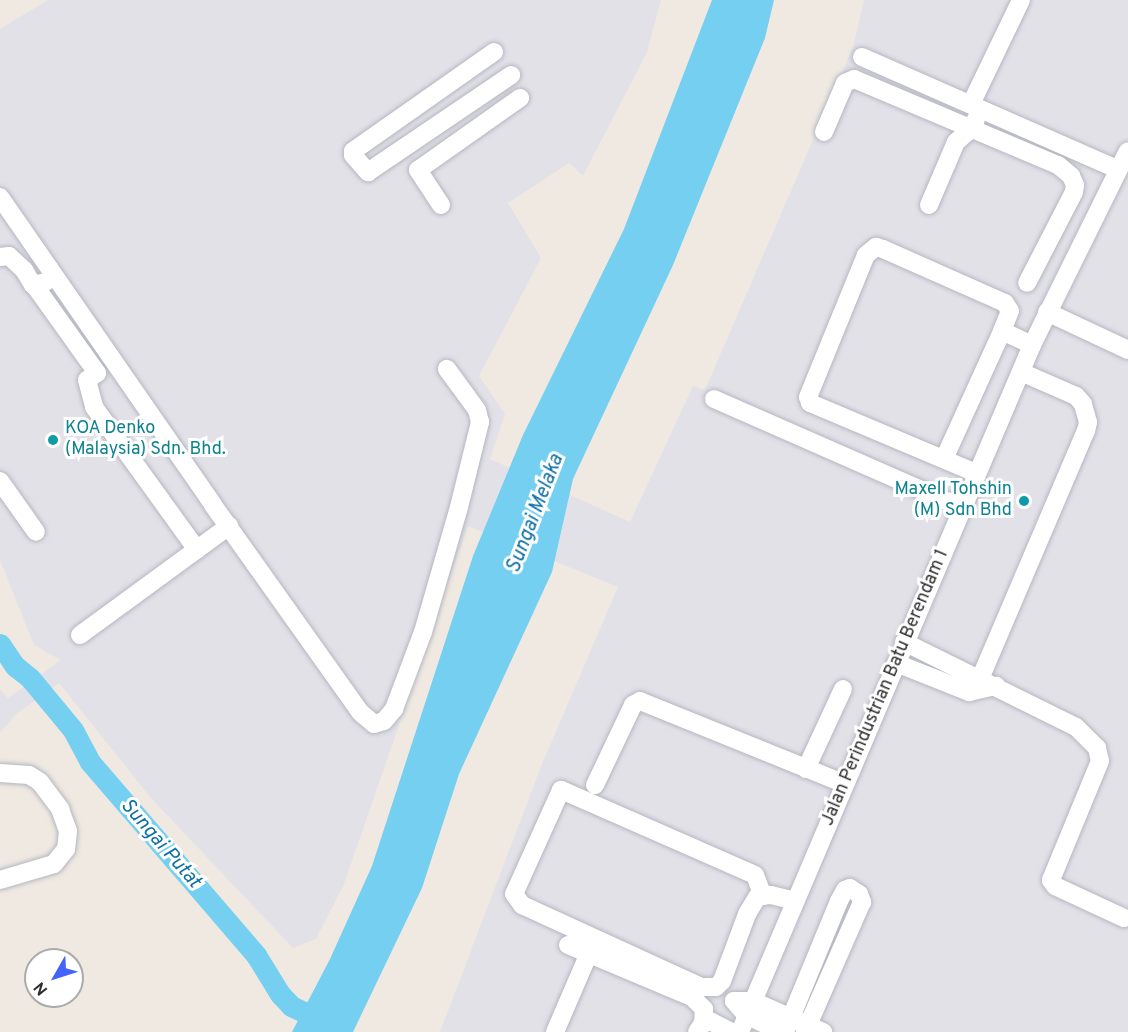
<!DOCTYPE html>
<style>
body{margin:0}
#map{position:relative;width:1128px;height:1032px;overflow:hidden;background:#efe9e1;font-family:Overpass,sans-serif}
div>[style]{position:absolute}
[style*='--x']{left:calc(var(--x)*1px);top:calc(var(--y)*1px);width:calc(var(--w)*1px);rotate:calc(var(--a)*1deg)}
.industrial>*{inset:0;background:#e3e1e8}
.water>*{inset:0;background:#75cff0}
.river>*{height:21px;margin:-10.5px;padding:0 10.5px;transform-origin:10.5px;border-radius:10.5px;background:#75cff0}
.roads{filter:drop-shadow(0 0 2px #b4b7c1) drop-shadow(0 0 2px #b4b7c1)}
.minor>*{height:18px;margin:-9px;padding:0 9px;transform-origin:9px;border-radius:9px;background:#fff}
.dots>*{width:16px;height:16px;translate:-50% -50%;box-sizing:border-box;border:3px solid #fff;border-radius:50%}
span{translate:-50% -50%;white-space:nowrap;text-align:center;line-height:1.15;-webkit-text-stroke:6px #fff;paint-order:stroke}
.culture-label{font-size:18px;color:#0d838f}
.left{translate:0 -50%;text-align:left}
.right{translate:-100% -50%;text-align:right}
.street-label{font-size:18px;color:#2e2e2e}
.water-label{font-size:20px;color:#0d6fa3;font-style:italic}
.north{position:absolute;left:24px;top:948px;width:60px;height:60px;box-sizing:border-box;background:#fff;border:2px solid #ababab;border-radius:50%;rotate:231deg;font-size:16px;font-weight:700;line-height:24px;text-align:center;color:#2e2e2e}
.north::after{content:'';display:block;margin:auto;width:21px;height:27px;background:#4264fb;clip-path:polygon(50% 0,100% 100%,50% 72%,0 100%)}
</style>
<div id="map">
<div class="industrial">
<i style="clip-path:polygon(48px 0,661px 0,647px 52px,583px 176px,569px 163px,508px 203px,541px 258px,479px 376px,505px 414px,490px 459px,630px 522px,693px 386px,705px 390px,853px 47px,864px 0,1128px 0,1128px 1032px,440px 1032px,542px 764px,618px 587px,468px 526px,344px 884px,316px 939px,293px 948px,150px 797px,59px 683px,16px 714px,0 733px,0 690px,8px 698px,61px 660px,34px 645px,0 560px,0 29px)"></i>
</div>
<div class="water">
<i style="clip-path:polygon(712px 0,774px 0,765px 38px,673px 265px,573px 479px,552px 572px,459px 774px,422px 888px,353px 1032px,292px 1032px,330px 959px,372px 866px,473px 556px,523px 435px,624px 229px)"></i>
</div>
<div class="river">
<i style="--x:0;--y:644;--w:27;--a:56"></i>
<i style="--x:15;--y:666;--w:19;--a:39"></i>
<i style="--x:30;--y:678;--w:67;--a:50.4"></i>
<i style="--x:73;--y:730;--w:36;--a:62"></i>
<i style="--x:90;--y:762;--w:255;--a:49.3"></i>
<i style="--x:256;--y:955;--w:46;--a:58.4"></i>
<i style="--x:280;--y:994;--w:16;--a:47"></i>
<i style="--x:291;--y:1006;--w:40;--a:25"></i>
</div>
<div class="roads">
<div class="minor">
<i style="--x:494;--y:52;--w:172;--a:144.9"></i>
<i style="--x:353;--y:151;--w:4;--a:90"></i>
<i style="--x:353;--y:155;--w:23;--a:49"></i>
<i style="--x:368;--y:172;--w:173;--a:-34.1"></i>
<i style="--x:862;--y:57;--w:279;--a:23.7"></i>
<i style="--x:971;--y:104;--w:115;--a:-64.3"></i>
<i style="--x:824;--y:132;--w:53;--a:-66.8"></i>
<i style="--x:845;--y:83;--w:10;--a:-24"></i>
<i style="--x:854;--y:79;--w:221;--a:22.9"></i>
<i style="--x:1058;--y:165;--w:17;--a:40"></i>
<i style="--x:1071;--y:176;--w:10;--a:66"></i>
<i style="--x:1075;--y:185;--w:7;--a:98"></i>
<i style="--x:1074;--y:192;--w:102;--a:117.3"></i>
<i style="--x:0;--y:197;--w:374;--a:55.3"></i>
<i style="--x:213;--y:505;--w:255;--a:54.6"></i>
<i style="--x:361;--y:713;--w:17;--a:40"></i>
<i style="--x:374;--y:724;--w:10;--a:-17"></i>
<i style="--x:384;--y:721;--w:16;--a:-50"></i>
<i style="--x:394;--y:709;--w:82;--a:-69.4"></i>
<i style="--x:423;--y:632;--w:130;--a:-73.9"></i>
<i style="--x:459;--y:507;--w:88;--a:-76.1"></i>
<i style="--x:480;--y:422;--w:12;--a:-104"></i>
<i style="--x:477;--y:410;--w:51;--a:-126.2"></i>
<i style="--x:441;--y:205;--w:42;--a:-123.3"></i>
<i style="--x:418;--y:170;--w:125;--a:-35.2"></i>
<i style="--x:929;--y:205;--w:69;--a:-66.8"></i>
<i style="--x:956;--y:142;--w:21;--a:-41"></i>
<i style="--x:972;--y:128;--w:10;--a:-66"></i>
<i style="--x:0;--y:257;--w:9;--a:-6"></i>
<i style="--x:9;--y:256;--w:21;--a:43"></i>
<i style="--x:24;--y:270;--w:17;--a:59"></i>
<i style="--x:33;--y:285;--w:13;--a:-13"></i>
<i style="--x:35;--y:286;--w:107;--a:54.5"></i>
<i style="--x:97;--y:373;--w:12;--a:145"></i>
<i style="--x:87;--y:380;--w:28;--a:75"></i>
<i style="--x:94;--y:407;--w:176;--a:54.2"></i>
<i style="--x:1047;--y:312;--w:89;--a:25.1"></i>
<i style="--x:714;--y:399;--w:271;--a:23.7"></i>
<i style="--x:944;--y:459;--w:141;--a:-65.6"></i>
<i style="--x:976;--y:473;--w:180;--a:-157.1"></i>
<i style="--x:810;--y:403;--w:6;--a:-108"></i>
<i style="--x:808;--y:397;--w:153;--a:-67.8"></i>
<i style="--x:866;--y:255;--w:13;--a:-39"></i>
<i style="--x:876;--y:247;--w:7;--a:16"></i>
<i style="--x:883;--y:249;--w:133;--a:23.9"></i>
<i style="--x:1005;--y:303;--w:9;--a:58"></i>
<i style="--x:1010;--y:311;--w:22;--a:112"></i>
<i style="--x:1002;--y:331;--w:33;--a:25"></i>
<i style="--x:0;--y:481;--w:62;--a:54.8"></i>
<i style="--x:80;--y:635;--w:185;--a:-36.2"></i>
<i style="--x:904;--y:642;--w:192;--a:26.3"></i>
<i style="--x:1076;--y:727;--w:30;--a:45"></i>
<i style="--x:1097;--y:748;--w:13;--a:77"></i>
<i style="--x:1100;--y:761;--w:129;--a:112.4"></i>
<i style="--x:1051;--y:880;--w:7;--a:56"></i>
<i style="--x:1055;--y:886;--w:76;--a:24.9"></i>
<i style="--x:896;--y:663;--w:79;--a:21.7"></i>
<i style="--x:969;--y:692;--w:28;--a:-13"></i>
<i style="--x:980;--y:679;--w:270;--a:-66.9"></i>
<i style="--x:1086;--y:431;--w:9;--a:-77"></i>
<i style="--x:1088;--y:422;--w:19;--a:-106"></i>
<i style="--x:1083;--y:404;--w:11;--a:-131"></i>
<i style="--x:1076;--y:396;--w:60;--a:-156.4"></i>
<i style="--x:806;--y:769;--w:88;--a:-65.2"></i>
<i style="--x:0;--y:773;--w:29;--a:4"></i>
<i style="--x:29;--y:775;--w:13;--a:32"></i>
<i style="--x:40;--y:782;--w:34;--a:53"></i>
<i style="--x:60;--y:809;--w:23;--a:70"></i>
<i style="--x:68;--y:831;--w:18;--a:96"></i>
<i style="--x:66;--y:849;--w:19;--a:129"></i>
<i style="--x:54;--y:864;--w:56;--a:163.5"></i>
<i style="--x:595;--y:785;--w:89;--a:-64.6"></i>
<i style="--x:633;--y:705;--w:8;--a:-30"></i>
<i style="--x:640;--y:701;--w:221;--a:22"></i>
<i style="--x:763;--y:896;--w:22;--a:-111"></i>
<i style="--x:755;--y:875;--w:212;--a:-156.3"></i>
<i style="--x:561;--y:790;--w:114;--a:114.3"></i>
<i style="--x:514;--y:894;--w:14;--a:54"></i>
<i style="--x:522;--y:905;--w:197;--a:24.6"></i>
<i style="--x:701;--y:987;--w:15;--a:0"></i>
<i style="--x:716;--y:987;--w:8;--a:-45"></i>
<i style="--x:722;--y:981;--w:72;--a:-69.5"></i>
<i style="--x:747;--y:914;--w:21;--a:-59"></i>
<i style="--x:758;--y:896;--w:13;--a:-4"></i>
<i style="--x:771;--y:895;--w:25;--a:14"></i>
<i style="--x:568;--y:945;--w:134;--a:22.8"></i>
<i style="--x:692;--y:997;--w:17;--a:45"></i>
<i style="--x:704;--y:1009;--w:14;--a:94"></i>
<i style="--x:555;--y:1032;--w:86;--a:-66.7"></i>
<i style="--x:697;--y:1032;--w:11;--a:-56"></i>
<i style="--x:703;--y:1023;--w:7;--a:-16"></i>
<i style="--x:710;--y:1021;--w:25;--a:27"></i>
<i style="--x:740;--y:1032;--w:746;--a:-66.97"></i>
<i style="--x:1032;--y:345;--w:216;--a:-63.7"></i>
<i style="--x:782;--y:1032;--w:38;--a:-155"></i>
<i style="--x:747;--y:1016;--w:20;--a:-131"></i>
<i style="--x:734;--y:1001;--w:19;--a:0"></i>
<i style="--x:753;--y:1001;--w:77;--a:23.9"></i>
<i style="--x:785;--y:1032;--w:142;--a:-67.6"></i>
<i style="--x:839;--y:901;--w:13;--a:-61"></i>
<i style="--x:845;--y:890;--w:5;--a:-22"></i>
<i style="--x:850;--y:888;--w:11;--a:34"></i>
<i style="--x:859;--y:894;--w:9;--a:69"></i>
<i style="--x:862;--y:902;--w:142;--a:113.7"></i>
</div>
</div>
<div class="dots">
<i style="left:53px;top:440px;background:#0f9aa8"></i>
<i style="left:1024px;top:501px;background:#0f9aa8"></i>
</div>
<div class="culture-label">
<span class="left" style="left:65px;top:440px">KOA Denko<br>(Malaysia) Sdn. Bhd.</span>
<span class="right" style="left:1012px;top:501px">Maxell Tohshin<br>(M) Sdn Bhd</span>
</div>
<div class="street-label">
<span style="left:886px;top:688px;rotate:-67deg">Jalan Perindustrian Batu Berendam 1</span>
</div>
<div class="water-label">
<span style="left:536px;top:514px;rotate:-69deg">Sungai Melaka</span>
<span style="left:160px;top:844px;rotate:49deg">Sungai Putat</span>
</div>
<div class="north">N</div>
</div>
